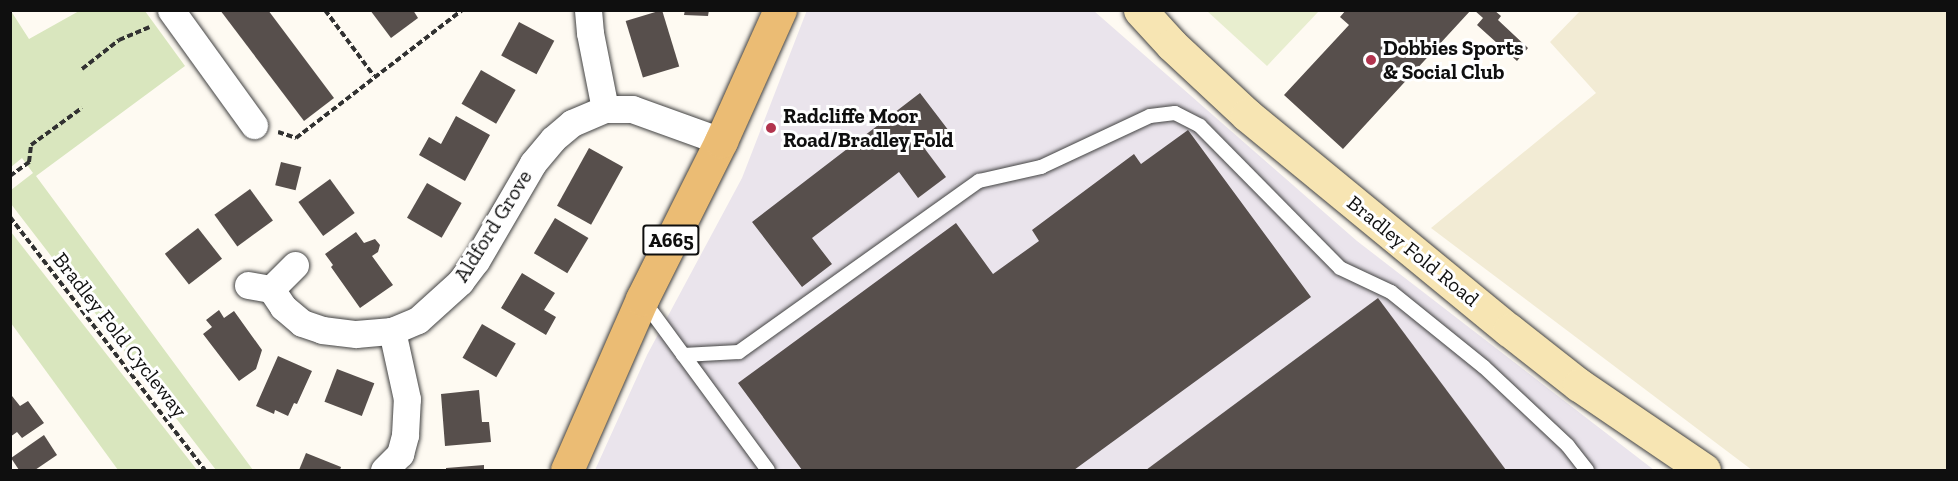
<!DOCTYPE html>
<style>
body{margin:0}
#map{position:relative;width:1958px;height:481px;overflow:hidden;background:#fefaf2;font-family:"Zilla Slab",serif}
div>[style]{position:absolute}
[style*='--x']{left:calc(var(--x)*1px);top:calc(var(--y)*1px);width:calc(var(--w)*1px);rotate:calc(var(--a)*1deg)}
.industrial>*{inset:0;background:#eae4ec}
.farmland>*{inset:0;background:#f2ebd4}
.green>*{inset:0;background:#d9e6be}
.pitch>*{inset:0;background:#e8eecf}
.building>*{inset:0;background:#574f4c;transform-origin:0 0}
.path>*{height:4px;margin-top:-2px;transform-origin:0;background:repeating-linear-gradient(90deg,#313131 0 6px,transparent 0 9px)}
.roads{filter:drop-shadow(0 0 2px #424242) drop-shadow(0 0 2px #424242)}
.lane>*{height:14px;margin:-7px;padding:0 7px;transform-origin:7px;border-radius:7px;background:#fff}
.street>*{height:27px;margin:-13.5px;padding:0 13.5px;transform-origin:13.5px;border-radius:13.5px;background:#fff}
.secondary>*{height:33px;margin:-16.5px;padding:0 16.5px;transform-origin:16.5px;border-radius:16.5px;background:#f7e5b3}
.primary>*{height:33px;margin:-16.5px;padding:0 16.5px;transform-origin:16.5px;border-radius:16.5px;background:#ebbc74}
.dots>*{width:16px;height:16px;translate:-50% -50%;box-sizing:border-box;border:3px solid #fff;border-radius:50%}
span{translate:-50% -50%;white-space:nowrap;text-align:center;line-height:1.15;-webkit-text-stroke:6px #fff;paint-order:stroke}
.shield-label span{padding:2px 4px;background:#fff;border:2px solid;border-radius:4px;-webkit-text-stroke-width:0}
.shield-label{font-size:20px;color:#0f0f0f;font-weight:700}
.poi-label{font-size:21px;color:#0f0f0f;font-weight:700}
.left{translate:0 -50%;text-align:left}
.street-label{font-size:21px;color:#0f0f0f}
.frame{position:absolute;inset:0;border:12px solid #0f0f0f;pointer-events:none}
</style>
<div id="map">
<div class="industrial">
<i style="clip-path:polygon(807px 10px,1094px 11px,1357px 241px,1654px 470px,595px 470px,647px 355px,742px 178px)"></i>
</div>
<div class="farmland">
<i style="clip-path:polygon(1580px 11px,1947px 11px,1947px 470px,1752px 470px,1431px 228px,1596px 93px,1550px 42px)"></i>
</div>
<div class="green">
<i style="clip-path:polygon(11px 11px,29px 39px,79px 11px,145px 11px,185px 66px,36px 176px,253px 470px,216px 470px,11px 204px,11px 190px,33px 173px,22px 158px,11px 167px)"></i>
<i style="clip-path:polygon(11px 232px,197px 470px,118px 470px,11px 323px)"></i>
</div>
<div class="pitch">
<i style="clip-path:polygon(1207px 11px,1319px 11px,1267px 66px)"></i>
</div>
<div class="building">
<i style="clip-path:polygon(220px 10px,268px 10px,334px 98px,304px 121px)"></i>
<i style="clip-path:polygon(370px 10px,413px 10px,418px 18px,391px 38px)"></i>
<i style="left:662px;top:10px;width:59px;height:38px;rotate:73deg"></i>
<i style="clip-path:polygon(685px 10px,709px 10px,708px 16px,684px 15px)"></i>
<i style="clip-path:polygon(1346px 10px,1471px 10px,1343px 149px,1284px 95px,1349px 25px,1340px 17px)"></i>
<i style="clip-path:polygon(1474px 10px,1494px 10px,1501px 16px,1498px 20px,1528px 48px,1517px 61px,1477px 25px,1483px 18px)"></i>
<i style="left:519px;top:22px;width:40px;height:38px;rotate:28deg"></i>
<i style="left:481px;top:70px;width:40px;height:39px;rotate:30deg"></i>
<i style="clip-path:polygon(920px 93px,949px 131px,925px 149px,946px 177px,918px 198px,899px 172px,812px 238px,832px 264px,802px 287px,752px 222px)"></i>
<i style="clip-path:polygon(456px 116px,490px 135px,465px 181px,419px 155px,429px 137px,441px 144px)"></i>
<i style="clip-path:polygon(1188px 130px,1311px 297px,1074px 470px,802px 470px,738px 383px,956px 223px,993px 274px,1039px 241px,1032px 230px,1134px 154px,1141px 164px)"></i>
<i style="left:589px;top:148px;width:39px;height:66px;rotate:29deg"></i>
<i style="left:281px;top:162px;width:21px;height:24px;rotate:14deg"></i>
<i style="left:330px;top:179px;width:42px;height:39px;rotate:54deg"></i>
<i style="left:427px;top:183px;width:40px;height:40px;rotate:30deg"></i>
<i style="left:250px;top:189px;width:39px;height:44px;rotate:54deg"></i>
<i style="left:555px;top:218px;width:39px;height:41px;rotate:31deg"></i>
<i style="left:198px;top:228px;width:39px;height:42px;rotate:52deg"></i>
<i style="clip-path:polygon(356px 232px,364px 243px,375px 239px,380px 245px,378px 252px,372px 256px,393px 285px,360px 308px,331px 267px,333px 265px,325px 254px)"></i>
<i style="clip-path:polygon(522px 273px,555px 293px,544px 310px,556px 317px,546px 335px,501px 308px)"></i>
<i style="clip-path:polygon(1378px 298px,1506px 470px,1146px 470px)"></i>
<i style="clip-path:polygon(219px 310px,224px 318px,234px 311px,262px 350px,256px 369px,239px 381px,203px 334px,212px 327px,206px 320px)"></i>
<i style="left:482px;top:324px;width:39px;height:39px;rotate:30deg"></i>
<i style="clip-path:polygon(278px 356px,312px 371px,297px 404px,294px 403px,288px 416px,275px 410px,274px 414px,256px 406px)"></i>
<i style="left:337px;top:369px;width:40px;height:35px;rotate:21deg"></i>
<i style="clip-path:polygon(479px 390px,482px 422px,489px 422px,491px 442px,445px 446px,441px 394px)"></i>
<i style="clip-path:polygon(12px 396px,20px 406px,28px 401px,44px 423px,22px 438px,17px 432px,10px 437px)"></i>
<i style="clip-path:polygon(44px 435px,57px 455px,35px 470px,19px 470px,11px 458px)"></i>
<i style="clip-path:polygon(306px 453px,341px 467px,340px 470px,299px 470px)"></i>
<i style="clip-path:polygon(484px 465px,484px 470px,446px 470px,446px 468px)"></i>
</div>
<div class="path">
<i style="--x:325;--y:10;--w:82;--a:53.4"></i>
<i style="--x:82;--y:69;--w:47;--a:-38.1"></i>
<i style="--x:119;--y:40;--w:33;--a:-23"></i>
<i style="--x:278;--y:132;--w:19;--a:18"></i>
<i style="--x:296;--y:138;--w:210;--a:-37.6"></i>
<i style="--x:10;--y:176;--w:24;--a:-36"></i>
<i style="--x:29;--y:162;--w:17;--a:-83"></i>
<i style="--x:31;--y:145;--w:63;--a:-36"></i>
<i style="--x:10;--y:217;--w:319;--a:52.4"></i>
</div>
<div class="roads">
<div class="lane">
<i style="--x:643;--y:300;--w:211;--a:53.7"></i>
<i style="--x:683;--y:355;--w:56;--a:-3.1"></i>
<i style="--x:739;--y:352;--w:295;--a:-35.5"></i>
<i style="--x:979;--y:181;--w:64;--a:-12.7"></i>
<i style="--x:1041;--y:167;--w:120;--a:-25.1"></i>
<i style="--x:1150;--y:116;--w:25;--a:-7"></i>
<i style="--x:1175;--y:113;--w:28;--a:27"></i>
<i style="--x:1200;--y:126;--w:199;--a:45.4"></i>
<i style="--x:1340;--y:268;--w:56;--a:25.2"></i>
<i style="--x:1391;--y:292;--w:119;--a:38.9"></i>
<i style="--x:1484;--y:367;--w:115;--a:43.2"></i>
<i style="--x:1568;--y:446;--w:31;--a:52"></i>
</div>
<div class="street">
<i style="--x:171;--y:10;--w:142;--a:54.2"></i>
<i style="--x:588;--y:10;--w:23;--a:85"></i>
<i style="--x:590;--y:33;--w:77;--a:78.8"></i>
<i style="--x:248;--y:285;--w:23;--a:10"></i>
<i style="--x:271;--y:289;--w:34;--a:-45"></i>
<i style="--x:271;--y:289;--w:22;--a:56"></i>
<i style="--x:283;--y:307;--w:25;--a:40"></i>
<i style="--x:302;--y:323;--w:21;--a:19"></i>
<i style="--x:322;--y:330;--w:34;--a:7"></i>
<i style="--x:356;--y:334;--w:36;--a:-5"></i>
<i style="--x:392;--y:331;--w:28;--a:-23"></i>
<i style="--x:418;--y:320;--w:57;--a:-42.1"></i>
<i style="--x:460;--y:282;--w:26;--a:-53"></i>
<i style="--x:476;--y:261;--w:113;--a:-59.8"></i>
<i style="--x:533;--y:163;--w:31;--a:-50"></i>
<i style="--x:553;--y:139;--w:25;--a:-40"></i>
<i style="--x:572;--y:123;--w:36;--a:-23"></i>
<i style="--x:605;--y:109;--w:27;--a:0"></i>
<i style="--x:632;--y:109;--w:95;--a:19.8"></i>
<i style="--x:384;--y:470;--w:23;--a:-45"></i>
<i style="--x:400;--y:454;--w:20;--a:-75"></i>
<i style="--x:405;--y:435;--w:36;--a:-87"></i>
<i style="--x:407;--y:399;--w:70;--a:-102.4"></i>
</div>
<div class="secondary">
<i style="--x:1140;--y:10;--w:47;--a:47.6"></i>
<i style="--x:1172;--y:45;--w:103;--a:43"></i>
<i style="--x:1247;--y:115;--w:339;--a:39.4"></i>
<i style="--x:1509;--y:330;--w:89;--a:38.2"></i>
<i style="--x:1579;--y:385;--w:151;--a:34.2"></i>
</div>
<div class="primary">
<i style="--x:567;--y:470;--w:187;--a:-66.3"></i>
<i style="--x:642;--y:299;--w:177;--a:-63.4"></i>
<i style="--x:721;--y:141;--w:144;--a:-65.8"></i>
</div>
</div>
<div class="dots">
<i style="left:1371px;top:60px;background:#b2344e"></i>
<i style="left:771px;top:128px;background:#b2344e"></i>
</div>
<div class="shield-label">
<span style="left:671px;top:240px">A665</span>
</div>
<div class="poi-label">
<span class="left" style="left:1383px;top:60px">Dobbies Sports<br>&amp; Social Club</span>
<span class="left" style="left:783px;top:128px">Radcliffe Moor<br>Road/Bradley Fold</span>
</div>
<div class="street-label">
<span style="left:493px;top:226px;rotate:-58deg">Aldford Grove</span>
<span style="left:1413px;top:251px;rotate:39deg">Bradley Fold Road</span>
<span style="left:120px;top:335px;rotate:52deg">Bradley Fold Cycleway</span>
</div>
<div class="frame"></div>
</div>
